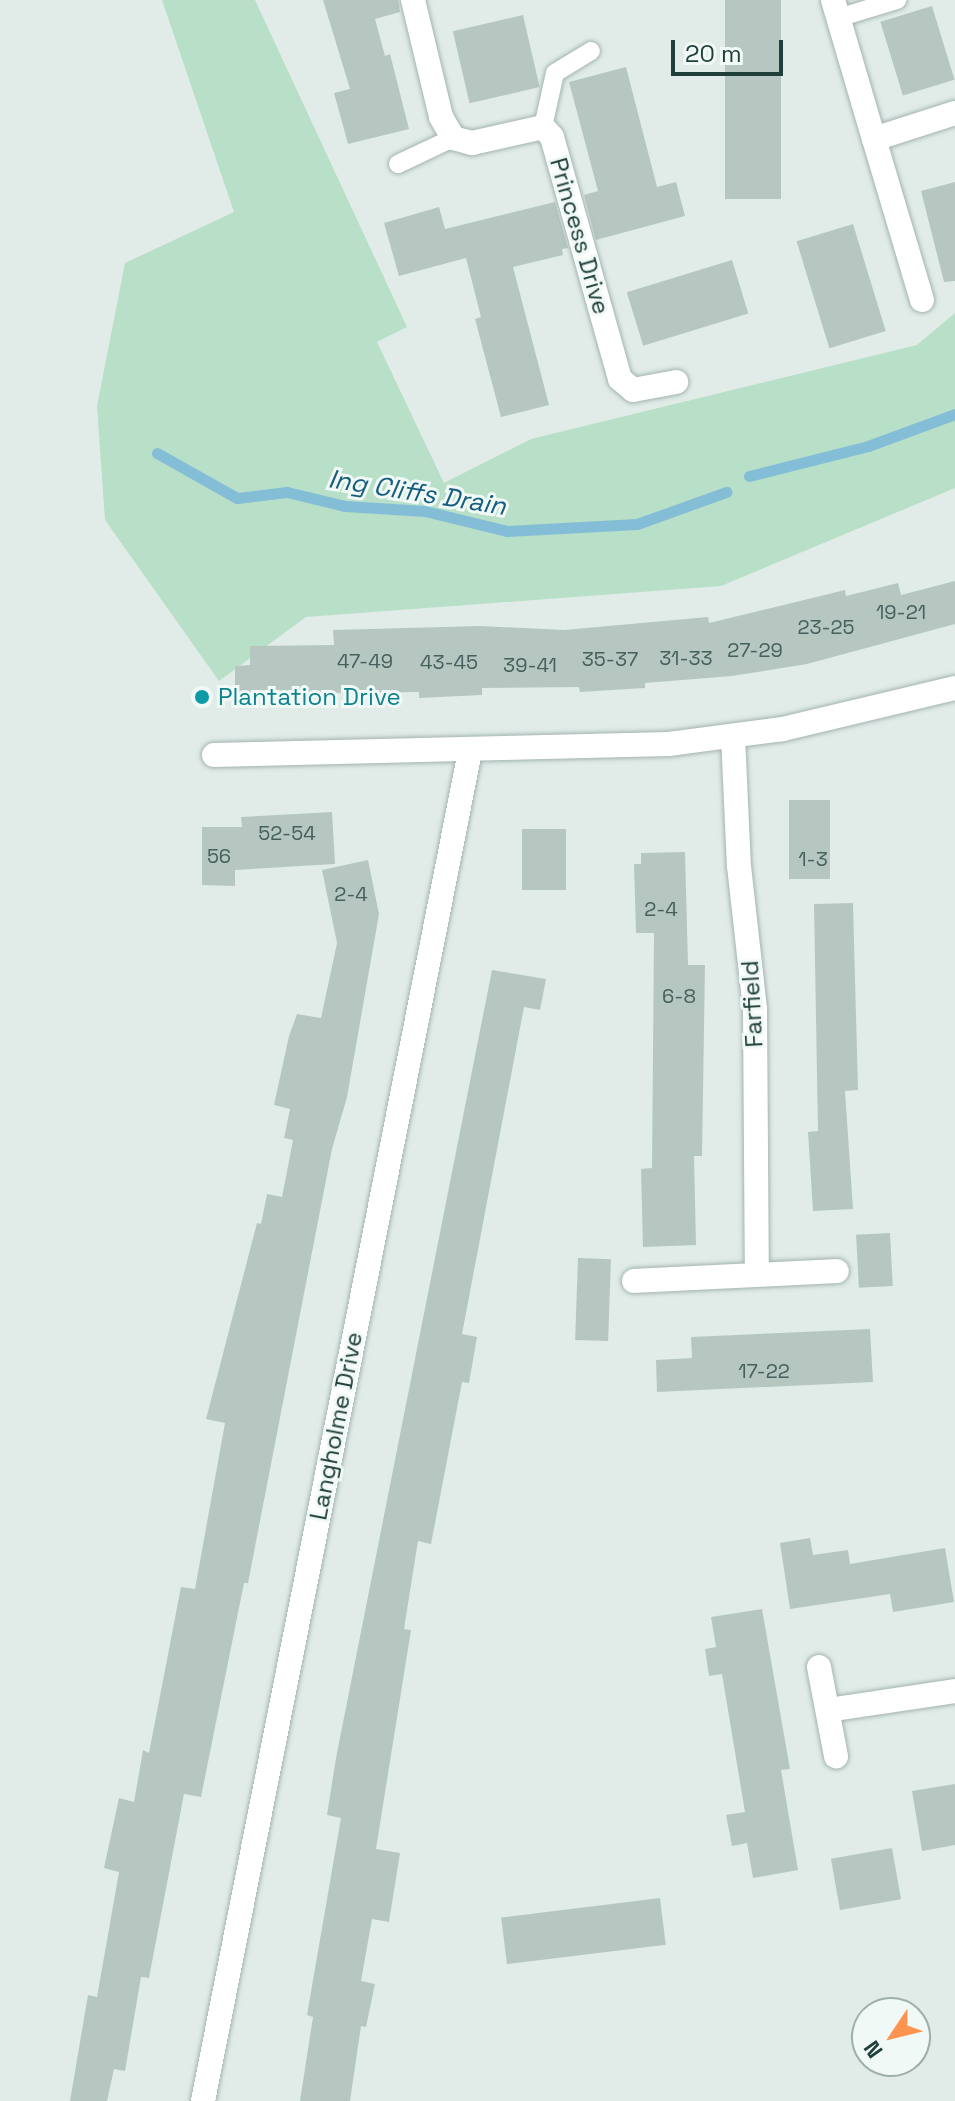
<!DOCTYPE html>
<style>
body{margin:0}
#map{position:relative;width:955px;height:2101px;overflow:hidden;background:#e1ece9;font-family:"Space Grotesk",sans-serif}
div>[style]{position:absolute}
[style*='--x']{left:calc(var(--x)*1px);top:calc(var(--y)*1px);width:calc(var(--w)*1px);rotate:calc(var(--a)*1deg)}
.green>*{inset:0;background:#b8dfc8}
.stream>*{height:11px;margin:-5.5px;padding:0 5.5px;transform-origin:5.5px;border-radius:5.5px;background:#84bdd6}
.building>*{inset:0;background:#b6c7c2;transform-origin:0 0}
.roads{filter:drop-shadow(0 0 2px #a3b4b1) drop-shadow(0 0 2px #a3b4b1)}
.lane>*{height:18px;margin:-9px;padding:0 9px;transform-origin:9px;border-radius:9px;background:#fff}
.street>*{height:24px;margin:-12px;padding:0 12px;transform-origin:12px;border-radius:12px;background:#fff}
.dots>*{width:22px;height:22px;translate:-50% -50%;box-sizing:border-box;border:4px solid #f1f9f6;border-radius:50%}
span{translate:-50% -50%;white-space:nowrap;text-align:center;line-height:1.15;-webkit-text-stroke:6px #f1f9f6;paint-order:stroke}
.number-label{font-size:20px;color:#46605d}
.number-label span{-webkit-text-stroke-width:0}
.street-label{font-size:24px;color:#203e3b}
.culture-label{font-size:24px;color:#0d838f}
.left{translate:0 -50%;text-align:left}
.water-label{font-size:26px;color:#155d7f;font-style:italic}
.north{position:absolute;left:851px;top:1997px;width:80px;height:80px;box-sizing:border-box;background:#f1f9f6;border:2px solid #9daeab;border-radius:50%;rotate:235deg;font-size:22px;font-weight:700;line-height:32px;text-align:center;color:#203e3b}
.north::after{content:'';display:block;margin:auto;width:28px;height:36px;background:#fc944f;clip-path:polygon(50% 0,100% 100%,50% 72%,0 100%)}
.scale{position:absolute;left:671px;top:40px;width:112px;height:36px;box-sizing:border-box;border:4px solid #203e3b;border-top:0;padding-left:10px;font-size:24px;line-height:28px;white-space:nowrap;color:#203e3b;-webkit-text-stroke:6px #f1f9f6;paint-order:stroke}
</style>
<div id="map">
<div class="green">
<i style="clip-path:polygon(162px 0,255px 0,407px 327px,377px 342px,444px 483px,531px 439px,917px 345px,955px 313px,955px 488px,721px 586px,306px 617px,219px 681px,105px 520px,97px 406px,125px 263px,234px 212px)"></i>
</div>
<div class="stream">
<i style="--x:157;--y:453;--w:92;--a:29.4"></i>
<i style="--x:237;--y:498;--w:50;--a:-6.8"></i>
<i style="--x:287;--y:492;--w:60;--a:13.6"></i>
<i style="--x:345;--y:506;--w:80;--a:3.6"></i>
<i style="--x:425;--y:511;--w:84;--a:13.7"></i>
<i style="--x:507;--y:531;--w:130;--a:-3.1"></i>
<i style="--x:637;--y:524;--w:95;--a:-19.8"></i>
<i style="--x:749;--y:476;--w:123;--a:-14.1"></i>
<i style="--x:868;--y:446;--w:93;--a:-20.2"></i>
</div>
<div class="building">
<i style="clip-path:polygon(323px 0,398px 0,400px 12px,375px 19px,385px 56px,390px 54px,409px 129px,348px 144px,334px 93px,350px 89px)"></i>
<i style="left:725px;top:0;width:56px;height:199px"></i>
<i style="left:932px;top:6px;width:77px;height:54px;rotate:73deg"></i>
<i style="left:523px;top:15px;width:74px;height:72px;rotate:77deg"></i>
<i style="clip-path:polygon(626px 67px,657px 187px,676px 182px,685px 216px,596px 240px,584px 195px,598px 191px,569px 82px)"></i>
<i style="clip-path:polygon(955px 182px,955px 281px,944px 282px,921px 191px)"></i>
<i style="clip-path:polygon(555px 202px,568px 248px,562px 249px,563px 255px,513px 267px,549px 405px,501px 417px,475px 319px,481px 317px,466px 258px,399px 276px,384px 223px,439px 207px,445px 229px)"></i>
<i style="left:853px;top:224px;width:112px;height:59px;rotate:73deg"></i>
<i style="left:732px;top:260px;width:56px;height:110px;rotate:73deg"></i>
<i style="clip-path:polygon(955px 581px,955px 624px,807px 664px,732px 676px,645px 683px,645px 688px,580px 692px,579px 687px,482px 688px,482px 695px,419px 698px,419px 692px,235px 694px,235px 666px,250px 665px,250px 646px,334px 645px,333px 630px,479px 626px,564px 630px,708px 617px,709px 623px,845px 590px,846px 596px,898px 583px,901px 595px)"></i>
<i style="left:789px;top:800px;width:41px;height:79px"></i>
<i style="clip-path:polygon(332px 812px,335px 864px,235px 870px,235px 886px,202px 885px,202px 827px,242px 827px,241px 817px)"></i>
<i style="left:566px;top:829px;width:61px;height:44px;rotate:90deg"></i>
<i style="clip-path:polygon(685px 852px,688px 965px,705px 965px,702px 1156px,694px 1156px,696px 1245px,643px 1247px,641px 1169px,652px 1168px,654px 933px,636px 933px,634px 864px,641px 864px,641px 853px)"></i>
<i style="clip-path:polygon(368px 860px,379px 914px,347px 1097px,332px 1149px,248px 1583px,244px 1583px,201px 1797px,184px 1794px,149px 1978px,141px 1977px,125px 2071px,114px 2069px,107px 2101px,70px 2101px,88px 1995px,97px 1997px,119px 1872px,104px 1868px,119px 1798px,134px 1802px,143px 1750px,149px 1753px,181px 1587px,195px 1589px,225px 1423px,206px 1419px,257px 1223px,261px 1224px,267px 1194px,282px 1197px,293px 1140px,284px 1138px,290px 1109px,274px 1105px,289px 1036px,297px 1014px,321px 1018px,337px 943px,322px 870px)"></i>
<i style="clip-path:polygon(853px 903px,858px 1090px,845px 1091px,853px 1209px,813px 1211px,808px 1132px,818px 1131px,814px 904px)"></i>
<i style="clip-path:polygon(492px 970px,546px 979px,540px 1010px,524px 1007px,462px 1334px,477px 1337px,469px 1383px,462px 1382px,431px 1544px,418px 1541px,404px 1629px,411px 1630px,376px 1849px,400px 1853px,389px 1922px,372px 1919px,361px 1981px,375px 1984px,366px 2027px,361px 2026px,350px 2101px,300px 2101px,313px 2017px,307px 2015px,341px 1818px,327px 1815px,336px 1758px)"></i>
<i style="left:890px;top:1233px;width:53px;height:34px;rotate:87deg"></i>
<i style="left:578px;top:1258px;width:33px;height:82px;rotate:2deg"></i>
<i style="clip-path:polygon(870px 1329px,873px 1382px,657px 1392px,656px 1360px,692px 1358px,691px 1337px)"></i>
<i style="clip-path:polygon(810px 1538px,813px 1555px,848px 1550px,850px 1564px,945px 1548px,954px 1602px,893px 1612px,890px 1594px,790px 1609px,780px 1543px)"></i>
<i style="clip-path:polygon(762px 1609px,790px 1769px,781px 1770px,798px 1870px,753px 1878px,747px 1843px,732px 1846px,726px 1815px,745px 1812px,722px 1674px,709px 1676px,705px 1649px,716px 1647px,711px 1617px)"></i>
<i style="clip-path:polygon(955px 1784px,955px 1845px,922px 1851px,912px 1791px)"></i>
<i style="left:892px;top:1848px;width:52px;height:62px;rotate:80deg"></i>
<i style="left:660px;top:1898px;width:47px;height:160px;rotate:83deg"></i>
</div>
<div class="roads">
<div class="lane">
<i style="--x:838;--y:18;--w:62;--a:-17"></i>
<i style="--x:543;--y:127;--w:55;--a:-77.5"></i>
<i style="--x:555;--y:73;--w:42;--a:-31.4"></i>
<i style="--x:398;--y:164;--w:61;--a:-25.3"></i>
</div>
<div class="street">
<i style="--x:413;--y:0;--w:120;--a:76.5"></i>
<i style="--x:441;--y:117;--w:24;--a:60"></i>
<i style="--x:453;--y:138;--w:20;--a:15"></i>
<i style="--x:472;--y:143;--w:73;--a:-12.7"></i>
<i style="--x:543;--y:127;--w:13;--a:48"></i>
<i style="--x:552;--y:137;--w:251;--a:74.3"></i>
<i style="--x:620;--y:379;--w:17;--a:40"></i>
<i style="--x:633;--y:390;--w:44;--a:-10.5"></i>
<i style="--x:833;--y:0;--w:145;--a:73.6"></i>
<i style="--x:874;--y:139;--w:85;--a:-17.8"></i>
<i style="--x:874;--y:139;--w:168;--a:73.4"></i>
<i style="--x:733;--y:736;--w:130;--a:87.4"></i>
<i style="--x:739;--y:866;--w:144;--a:83.6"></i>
<i style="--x:755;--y:1009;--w:264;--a:89.6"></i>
<i style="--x:214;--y:755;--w:455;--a:-1.4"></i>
<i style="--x:669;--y:744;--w:115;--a:-7.5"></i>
<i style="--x:783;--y:729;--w:177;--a:-13.4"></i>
<i style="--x:634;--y:1281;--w:203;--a:-2.8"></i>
<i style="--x:819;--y:1667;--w:91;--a:79.2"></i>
<i style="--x:828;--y:1710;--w:128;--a:-8.5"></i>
<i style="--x:203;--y:2101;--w:1376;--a:-78.81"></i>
</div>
</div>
<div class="dots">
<i style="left:202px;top:697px;background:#0f9aa8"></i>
</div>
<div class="number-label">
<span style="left:901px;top:612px">19-21</span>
<span style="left:826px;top:627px">23-25</span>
<span style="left:755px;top:650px">27-29</span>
<span style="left:686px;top:658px">31-33</span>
<span style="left:610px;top:659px">35-37</span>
<span style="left:365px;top:661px">47-49</span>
<span style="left:449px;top:662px">43-45</span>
<span style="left:530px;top:665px">39-41</span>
<span style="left:287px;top:833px">52-54</span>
<span style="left:219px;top:856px">56</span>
<span style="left:813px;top:859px">1-3</span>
<span style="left:351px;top:894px">2-4</span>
<span style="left:661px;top:909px">2-4</span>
<span style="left:679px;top:996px">6-8</span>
<span style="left:764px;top:1371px">17-22</span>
</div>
<div class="street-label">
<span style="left:580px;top:236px;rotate:74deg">Princess Drive</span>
<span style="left:752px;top:1004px;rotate:-93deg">Farfield</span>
<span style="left:336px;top:1426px;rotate:-79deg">Langholme Drive</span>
</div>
<div class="culture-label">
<span class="left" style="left:218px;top:697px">Plantation Drive</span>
</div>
<div class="water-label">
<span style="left:417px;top:493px;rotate:9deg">Ing Cliffs Drain</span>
</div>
<div class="north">N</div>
<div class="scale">20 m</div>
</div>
